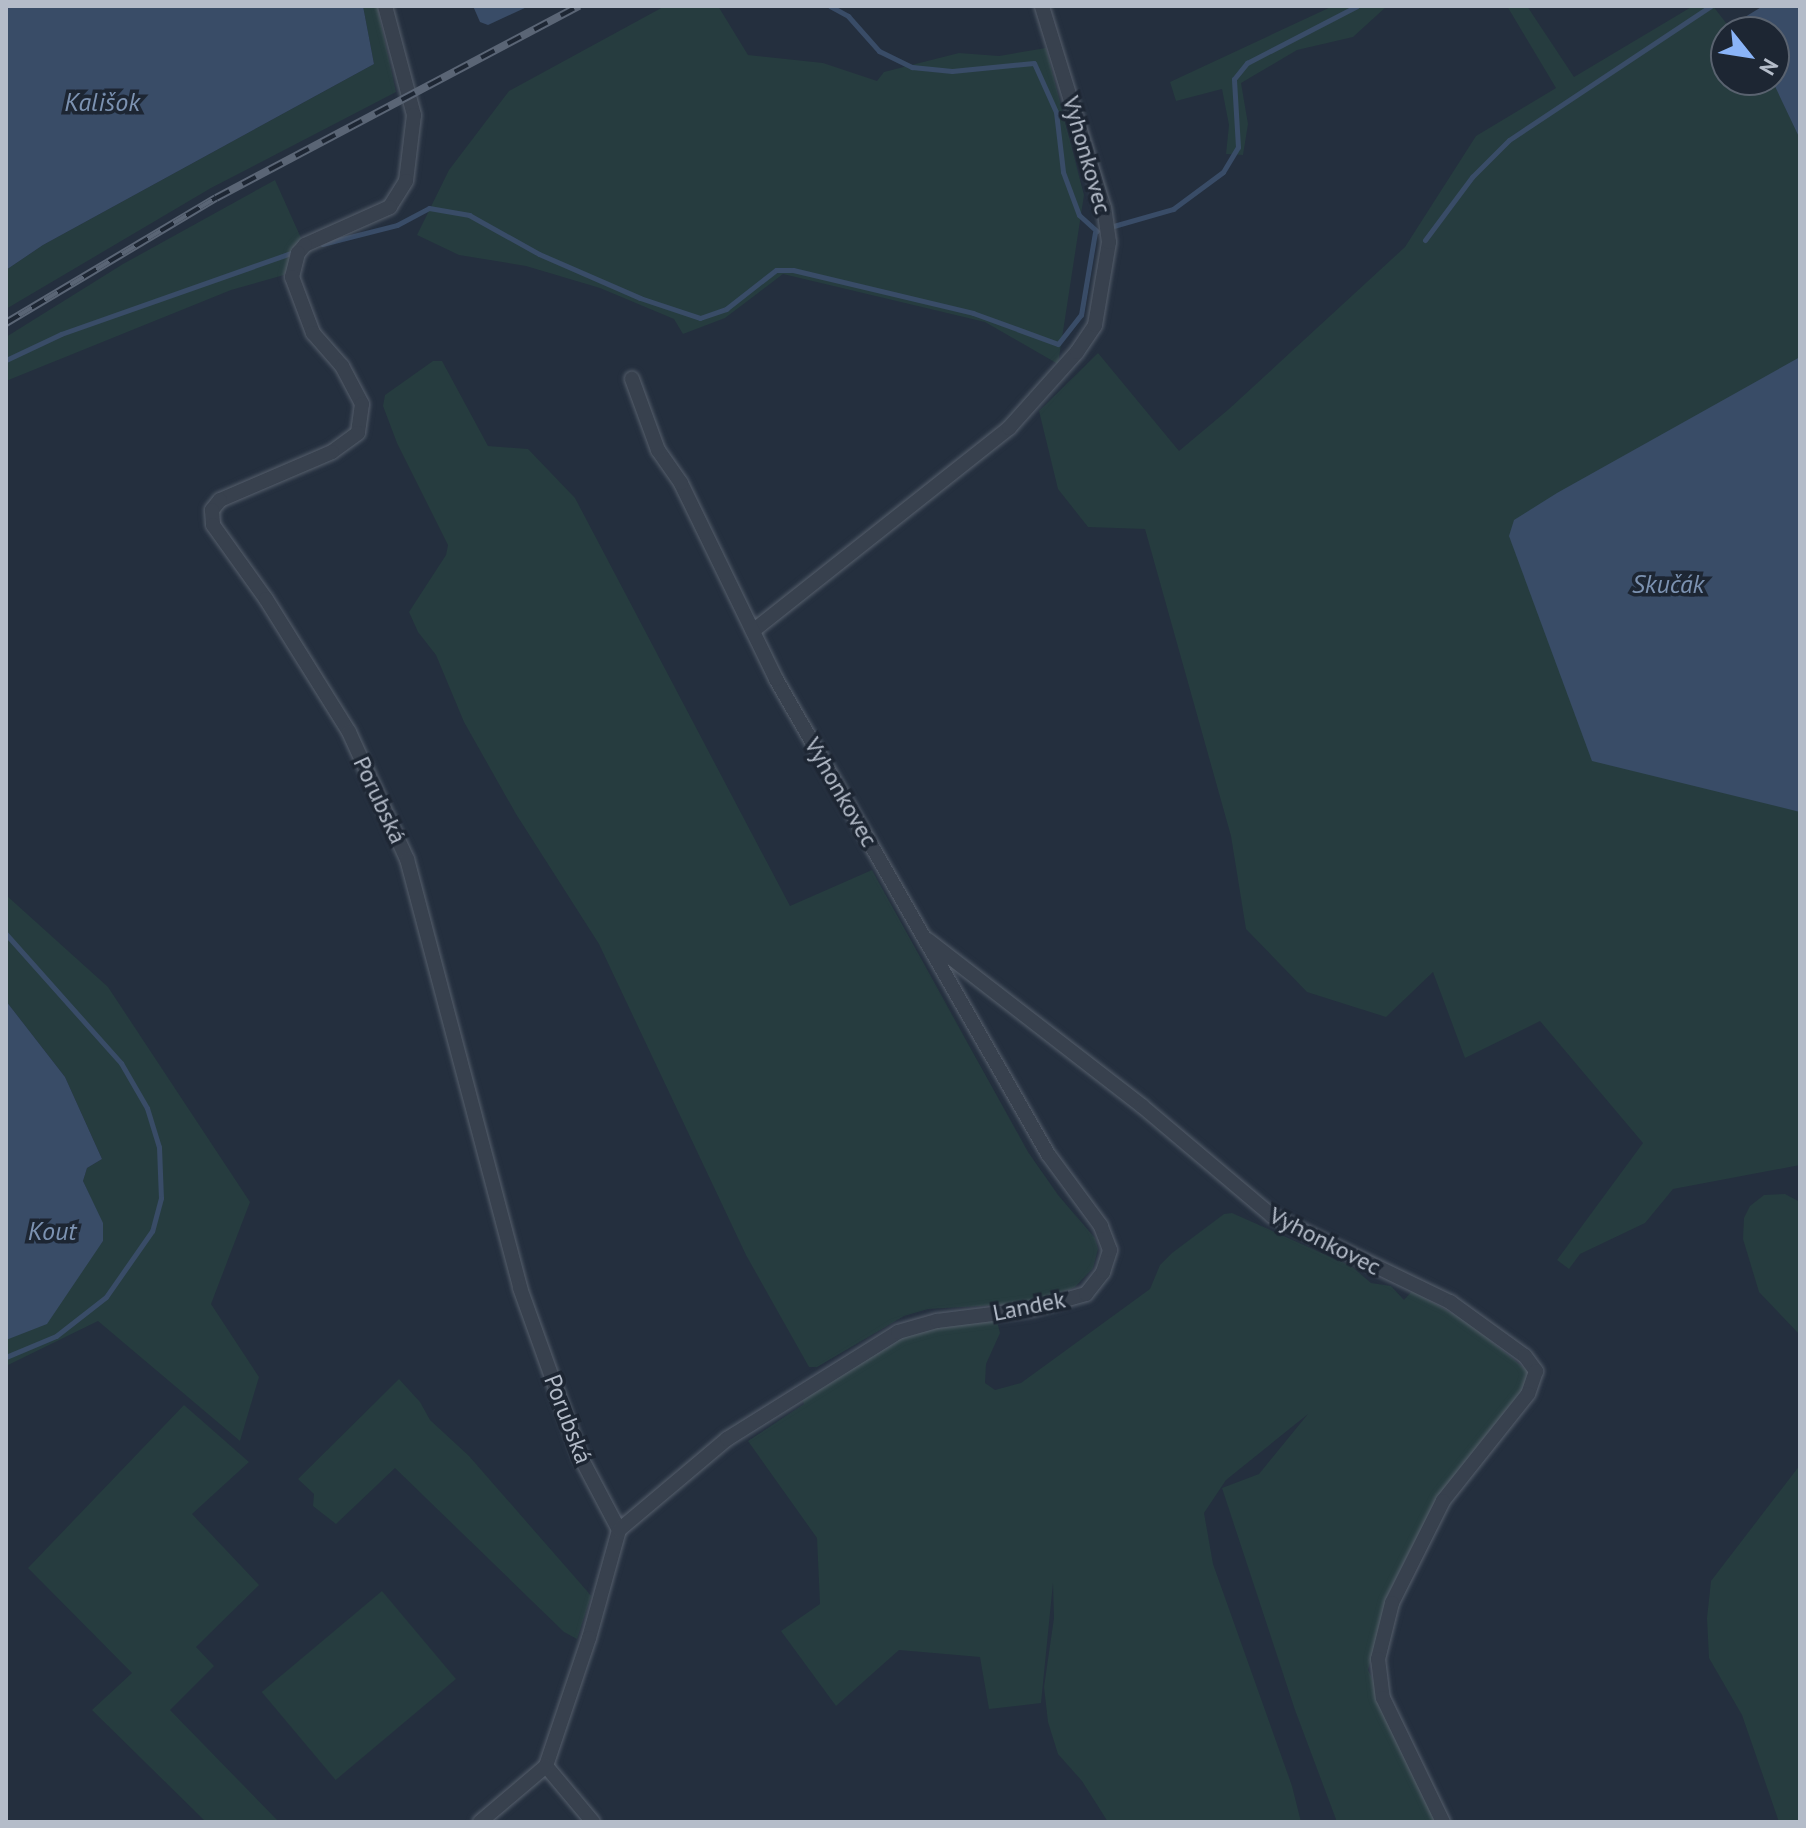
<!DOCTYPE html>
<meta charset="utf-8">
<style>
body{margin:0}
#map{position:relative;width:1806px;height:1828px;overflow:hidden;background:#242f3e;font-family:"PT Sans",sans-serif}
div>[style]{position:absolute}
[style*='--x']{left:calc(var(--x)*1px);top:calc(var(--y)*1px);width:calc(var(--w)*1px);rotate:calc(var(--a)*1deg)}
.green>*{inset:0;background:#263c3f;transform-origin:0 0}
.water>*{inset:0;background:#394c67}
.stream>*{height:5px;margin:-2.5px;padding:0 2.5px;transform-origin:2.5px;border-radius:2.5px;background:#394c67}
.roads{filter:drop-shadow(0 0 2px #565f6c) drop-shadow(0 0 2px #565f6c)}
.street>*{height:14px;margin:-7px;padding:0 7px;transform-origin:7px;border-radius:7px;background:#38414e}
.rail>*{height:8px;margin-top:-4px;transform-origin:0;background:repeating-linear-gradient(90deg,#1d2633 0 15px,#5a6575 0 30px);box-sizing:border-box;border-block:2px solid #5a6575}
span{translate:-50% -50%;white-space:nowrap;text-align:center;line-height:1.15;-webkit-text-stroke:7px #1d2633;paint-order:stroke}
.street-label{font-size:24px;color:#b4bcc9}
.water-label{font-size:26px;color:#7c92b1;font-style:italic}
.frame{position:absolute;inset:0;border:8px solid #b4bcc9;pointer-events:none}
.north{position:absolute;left:1710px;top:16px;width:80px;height:80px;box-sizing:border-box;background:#1d2633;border:2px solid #59626f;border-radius:50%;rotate:120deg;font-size:22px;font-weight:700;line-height:32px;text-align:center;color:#b4bcc9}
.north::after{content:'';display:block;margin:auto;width:28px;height:36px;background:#8ab4f8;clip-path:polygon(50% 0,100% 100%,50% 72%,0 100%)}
</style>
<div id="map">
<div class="green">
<i style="clip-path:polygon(363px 6px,377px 6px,396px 92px,211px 188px,6px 309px,6px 270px,43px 245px,374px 64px)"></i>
<i style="clip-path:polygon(665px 6px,718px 6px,748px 55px,823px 63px,877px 81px,884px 72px,959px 53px,999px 56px,1046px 48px,1084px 195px,1058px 364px,985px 322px,783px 274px,725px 318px,683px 334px,674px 319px,600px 288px,526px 266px,459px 255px,417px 235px,449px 170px,509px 91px)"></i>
<i style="clip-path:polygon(1333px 6px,1387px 6px,1353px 37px,1297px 50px,1241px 83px,1248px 124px,1243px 155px,1226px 154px,1229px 125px,1222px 89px,1176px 101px,1170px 82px)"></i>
<i style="clip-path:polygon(1507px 6px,1527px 6px,1574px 77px,1693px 6px,1713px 6px,1733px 32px,1726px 32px,1726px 80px,1769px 80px,1771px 83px,1800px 6px,1800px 1165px,1673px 1189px,1645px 1223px,1580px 1254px,1569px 1269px,1557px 1260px,1643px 1143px,1540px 1021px,1465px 1058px,1433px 972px,1386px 1017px,1307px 992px,1246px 929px,1231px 836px,1145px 529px,1088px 527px,1058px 489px,1039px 411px,1098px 353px,1179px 451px,1229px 409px,1405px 247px,1476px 136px,1556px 88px)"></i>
<i style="clip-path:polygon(275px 180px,301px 238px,284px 275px,231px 290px,6px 381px,6px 337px,123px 264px)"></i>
<i style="clip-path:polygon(433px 361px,442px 361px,488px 446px,528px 449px,575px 498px,790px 906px,872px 870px,1028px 1152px,1058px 1195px,1095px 1238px,1098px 1249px,1093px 1268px,1075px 1287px,1058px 1295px,1015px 1304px,928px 1309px,904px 1316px,817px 1367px,809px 1367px,746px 1255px,599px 944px,516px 814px,464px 722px,436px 655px,418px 632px,409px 612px,446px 555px,448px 545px,397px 443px,383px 406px,385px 395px)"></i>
<i style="clip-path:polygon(6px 895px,108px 987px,250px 1202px,211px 1304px,259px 1377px,240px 1441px,98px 1321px,6px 1366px,6px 1340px,84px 1265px,103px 1241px,102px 1223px,83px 1181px,87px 1168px,102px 1159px,65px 1077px,6px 1001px)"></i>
<i style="clip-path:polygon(1785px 1194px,1800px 1202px,1800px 1335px,1759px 1292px,1743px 1239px,1744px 1218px,1750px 1206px,1764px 1195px)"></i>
<i style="clip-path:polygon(1232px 1213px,1351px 1266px,1371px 1283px,1391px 1286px,1404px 1300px,1412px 1291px,1466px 1321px,1528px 1371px,1529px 1381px,1446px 1487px,1386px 1603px,1368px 1670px,1442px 1822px,1337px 1822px,1295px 1710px,1222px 1488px,1259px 1474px,1308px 1414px,1226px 1480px,1204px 1513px,1213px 1564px,1292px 1786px,1301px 1822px,1108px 1822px,1082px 1781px,1058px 1754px,1048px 1722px,1044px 1687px,1054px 1618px,1053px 1583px,1041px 1703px,989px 1709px,980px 1657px,899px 1650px,836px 1706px,781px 1631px,820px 1604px,817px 1538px,748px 1441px,804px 1404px,803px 1401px,812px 1392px,857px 1360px,916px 1331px,953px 1321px,997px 1321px,1000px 1333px,986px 1364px,985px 1383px,995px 1390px,1021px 1383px,1150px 1289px,1160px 1265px,1172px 1253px,1224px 1214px)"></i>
<i style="clip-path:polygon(399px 1379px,420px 1402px,430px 1420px,469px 1456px,587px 1591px,591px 1596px,577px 1639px,564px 1632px,395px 1468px,336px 1524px,313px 1506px,314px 1494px,298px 1479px)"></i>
<i style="clip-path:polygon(184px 1405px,249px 1462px,192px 1514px,259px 1585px,196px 1647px,214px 1666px,170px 1710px,279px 1822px,206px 1822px,92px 1710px,132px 1673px,28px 1568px)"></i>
<i style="clip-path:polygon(1800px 1465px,1800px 1822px,1779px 1822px,1742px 1715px,1709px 1658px,1707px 1618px,1711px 1581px)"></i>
<i style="left:382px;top:1591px;width:115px;height:157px;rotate:50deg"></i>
</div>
<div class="water">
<i style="clip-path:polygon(6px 6px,363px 6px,374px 64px,43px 245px,6px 270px)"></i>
<i style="clip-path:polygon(473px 6px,529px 6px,488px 25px,480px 22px)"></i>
<i style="clip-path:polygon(1763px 6px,1800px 6px,1800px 139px,1772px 80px,1774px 32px,1751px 32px,1745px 17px)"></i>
<i style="clip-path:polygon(1800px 357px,1800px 812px,1592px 761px,1509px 536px,1514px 520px,1557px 493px)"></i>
<i style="clip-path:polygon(6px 1001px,65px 1077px,102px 1159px,87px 1168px,83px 1181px,103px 1223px,103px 1241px,47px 1324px,6px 1340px)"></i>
</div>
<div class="stream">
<i style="--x:830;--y:6;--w:21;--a:29"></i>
<i style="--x:848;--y:16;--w:47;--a:48.5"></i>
<i style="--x:879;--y:51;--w:37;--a:26"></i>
<i style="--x:912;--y:67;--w:40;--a:5.7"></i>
<i style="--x:952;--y:71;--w:82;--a:-5.6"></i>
<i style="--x:1034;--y:63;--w:54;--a:65.8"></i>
<i style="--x:1056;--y:112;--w:60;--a:83.3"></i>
<i style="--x:1063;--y:172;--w:46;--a:69.6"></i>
<i style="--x:1079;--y:215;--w:24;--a:42"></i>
<i style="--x:1110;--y:227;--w:66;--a:-15.9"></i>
<i style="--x:1173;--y:209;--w:62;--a:-36.5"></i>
<i style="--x:1223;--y:172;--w:29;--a:-59"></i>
<i style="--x:1238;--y:147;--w:68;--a:-93.4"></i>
<i style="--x:1234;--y:79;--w:21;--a:-51"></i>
<i style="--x:1247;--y:63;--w:124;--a:-27.4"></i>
<i style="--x:1425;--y:240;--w:79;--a:-53.3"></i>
<i style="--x:1472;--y:177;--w:52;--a:-45"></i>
<i style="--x:1509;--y:140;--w:242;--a:-33.6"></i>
<i style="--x:322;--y:244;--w:77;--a:-14.2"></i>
<i style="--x:397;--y:225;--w:36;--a:-28"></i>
<i style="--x:429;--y:208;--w:41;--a:9.9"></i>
<i style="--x:469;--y:215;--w:80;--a:29.1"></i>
<i style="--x:539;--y:254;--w:110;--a:23.5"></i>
<i style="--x:640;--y:298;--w:63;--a:18.4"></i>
<i style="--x:700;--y:318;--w:28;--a:-19"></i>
<i style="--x:726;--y:309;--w:63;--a:-38"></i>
<i style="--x:776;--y:270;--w:17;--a:0"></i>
<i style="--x:793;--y:270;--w:185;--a:13.4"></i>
<i style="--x:973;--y:313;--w:90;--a:20"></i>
<i style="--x:1058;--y:344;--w:37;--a:-52"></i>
<i style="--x:1081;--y:315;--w:84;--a:-80.4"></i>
<i style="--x:6;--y:360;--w:61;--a:-25.3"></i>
<i style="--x:61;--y:334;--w:250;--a:-19.4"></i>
<i style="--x:6;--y:934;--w:173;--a:48.3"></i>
<i style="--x:121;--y:1063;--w:52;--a:60"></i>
<i style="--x:147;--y:1108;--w:41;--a:72.9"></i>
<i style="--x:159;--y:1147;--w:51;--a:87.8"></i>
<i style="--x:161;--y:1198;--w:34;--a:105"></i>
<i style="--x:152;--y:1231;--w:80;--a:124.9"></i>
<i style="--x:106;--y:1297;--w:63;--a:142"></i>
<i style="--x:56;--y:1336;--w:54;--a:157.2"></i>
</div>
<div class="roads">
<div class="street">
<i style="--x:385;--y:6;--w:113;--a:75.1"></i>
<i style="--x:414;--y:115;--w:66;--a:96.9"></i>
<i style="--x:406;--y:181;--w:31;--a:122"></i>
<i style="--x:390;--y:207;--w:93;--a:155.9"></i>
<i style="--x:305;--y:245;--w:11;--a:131"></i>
<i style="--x:298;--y:253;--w:25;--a:104"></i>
<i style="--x:292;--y:277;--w:60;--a:69.4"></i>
<i style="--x:313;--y:333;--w:44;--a:48.7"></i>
<i style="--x:342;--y:366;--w:43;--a:62.2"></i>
<i style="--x:362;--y:404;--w:29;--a:98"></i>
<i style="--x:358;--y:433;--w:32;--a:144"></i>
<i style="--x:332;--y:452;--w:122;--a:156.8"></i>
<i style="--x:220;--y:500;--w:13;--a:129"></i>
<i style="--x:212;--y:510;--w:15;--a:86"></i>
<i style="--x:213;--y:525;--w:91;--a:54.4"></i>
<i style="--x:266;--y:599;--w:157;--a:58"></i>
<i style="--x:349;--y:732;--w:140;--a:65.5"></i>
<i style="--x:407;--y:859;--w:444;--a:75.2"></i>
<i style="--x:520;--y:1288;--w:178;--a:70.3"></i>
<i style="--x:580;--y:1456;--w:84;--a:62.2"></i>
<i style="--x:619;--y:1530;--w:112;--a:105.5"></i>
<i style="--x:589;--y:1638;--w:135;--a:108.6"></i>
<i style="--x:753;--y:631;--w:327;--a:-38.4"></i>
<i style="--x:1009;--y:428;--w:102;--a:-48.2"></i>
<i style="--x:1077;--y:352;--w:32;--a:-56"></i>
<i style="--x:1095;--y:325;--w:84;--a:-80.4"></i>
<i style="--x:1109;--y:242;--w:34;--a:-98"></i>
<i style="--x:1104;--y:208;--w:211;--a:-107.1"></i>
<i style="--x:928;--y:940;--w:271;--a:37.8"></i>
<i style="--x:1142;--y:1106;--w:170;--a:40.2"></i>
<i style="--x:1272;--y:1216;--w:198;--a:25.8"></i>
<i style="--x:1450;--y:1302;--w:92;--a:35.8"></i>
<i style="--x:1525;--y:1356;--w:19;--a:54"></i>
<i style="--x:1536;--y:1371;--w:24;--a:109"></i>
<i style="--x:1528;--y:1394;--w:137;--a:128.5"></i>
<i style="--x:1443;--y:1501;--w:114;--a:116.6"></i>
<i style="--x:1392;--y:1603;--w:58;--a:104"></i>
<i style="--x:1378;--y:1659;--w:39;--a:83"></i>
<i style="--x:1383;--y:1698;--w:138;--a:64.2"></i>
<i style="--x:619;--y:1530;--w:141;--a:-40.1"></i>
<i style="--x:727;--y:1439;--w:202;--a:-32"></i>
<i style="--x:898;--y:1332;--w:41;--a:-15.8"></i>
<i style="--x:937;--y:1321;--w:96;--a:-7.2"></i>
<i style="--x:1032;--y:1309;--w:56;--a:-15.5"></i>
<i style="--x:1086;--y:1294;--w:28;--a:-52"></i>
<i style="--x:1103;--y:1272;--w:23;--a:-72"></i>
<i style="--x:1110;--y:1250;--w:26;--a:-111"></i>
<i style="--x:1101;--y:1226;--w:89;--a:-126.4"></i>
<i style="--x:1048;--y:1154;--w:547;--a:-119.8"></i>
<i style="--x:776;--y:679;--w:218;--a:-115.9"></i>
<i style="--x:681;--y:483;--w:40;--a:-124.9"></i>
<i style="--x:658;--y:450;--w:76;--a:-110.1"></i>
<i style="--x:546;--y:1766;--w:73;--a:50"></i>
<i style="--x:480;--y:1822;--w:87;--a:-40.3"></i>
</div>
</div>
<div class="rail">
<i style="--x:6;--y:323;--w:244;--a:-30.8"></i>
<i style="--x:216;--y:198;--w:411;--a:-27.9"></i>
</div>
<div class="street-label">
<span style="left:1087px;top:155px;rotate:74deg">Vyhonkovec</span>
<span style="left:841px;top:792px;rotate:60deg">Vyhonkovec</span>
<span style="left:380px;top:800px;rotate:65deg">Porubská</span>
<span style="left:1325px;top:1241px;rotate:27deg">Vyhonkovec</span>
<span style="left:1029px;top:1306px;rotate:-11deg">Landek</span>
<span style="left:568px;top:1419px;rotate:69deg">Porubská</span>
</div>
<div class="water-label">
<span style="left:102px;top:102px">Kališok</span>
<span style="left:1668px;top:584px">Skučák</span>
<span style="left:52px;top:1231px">Kout</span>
</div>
<div class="frame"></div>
<div class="north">N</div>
</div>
